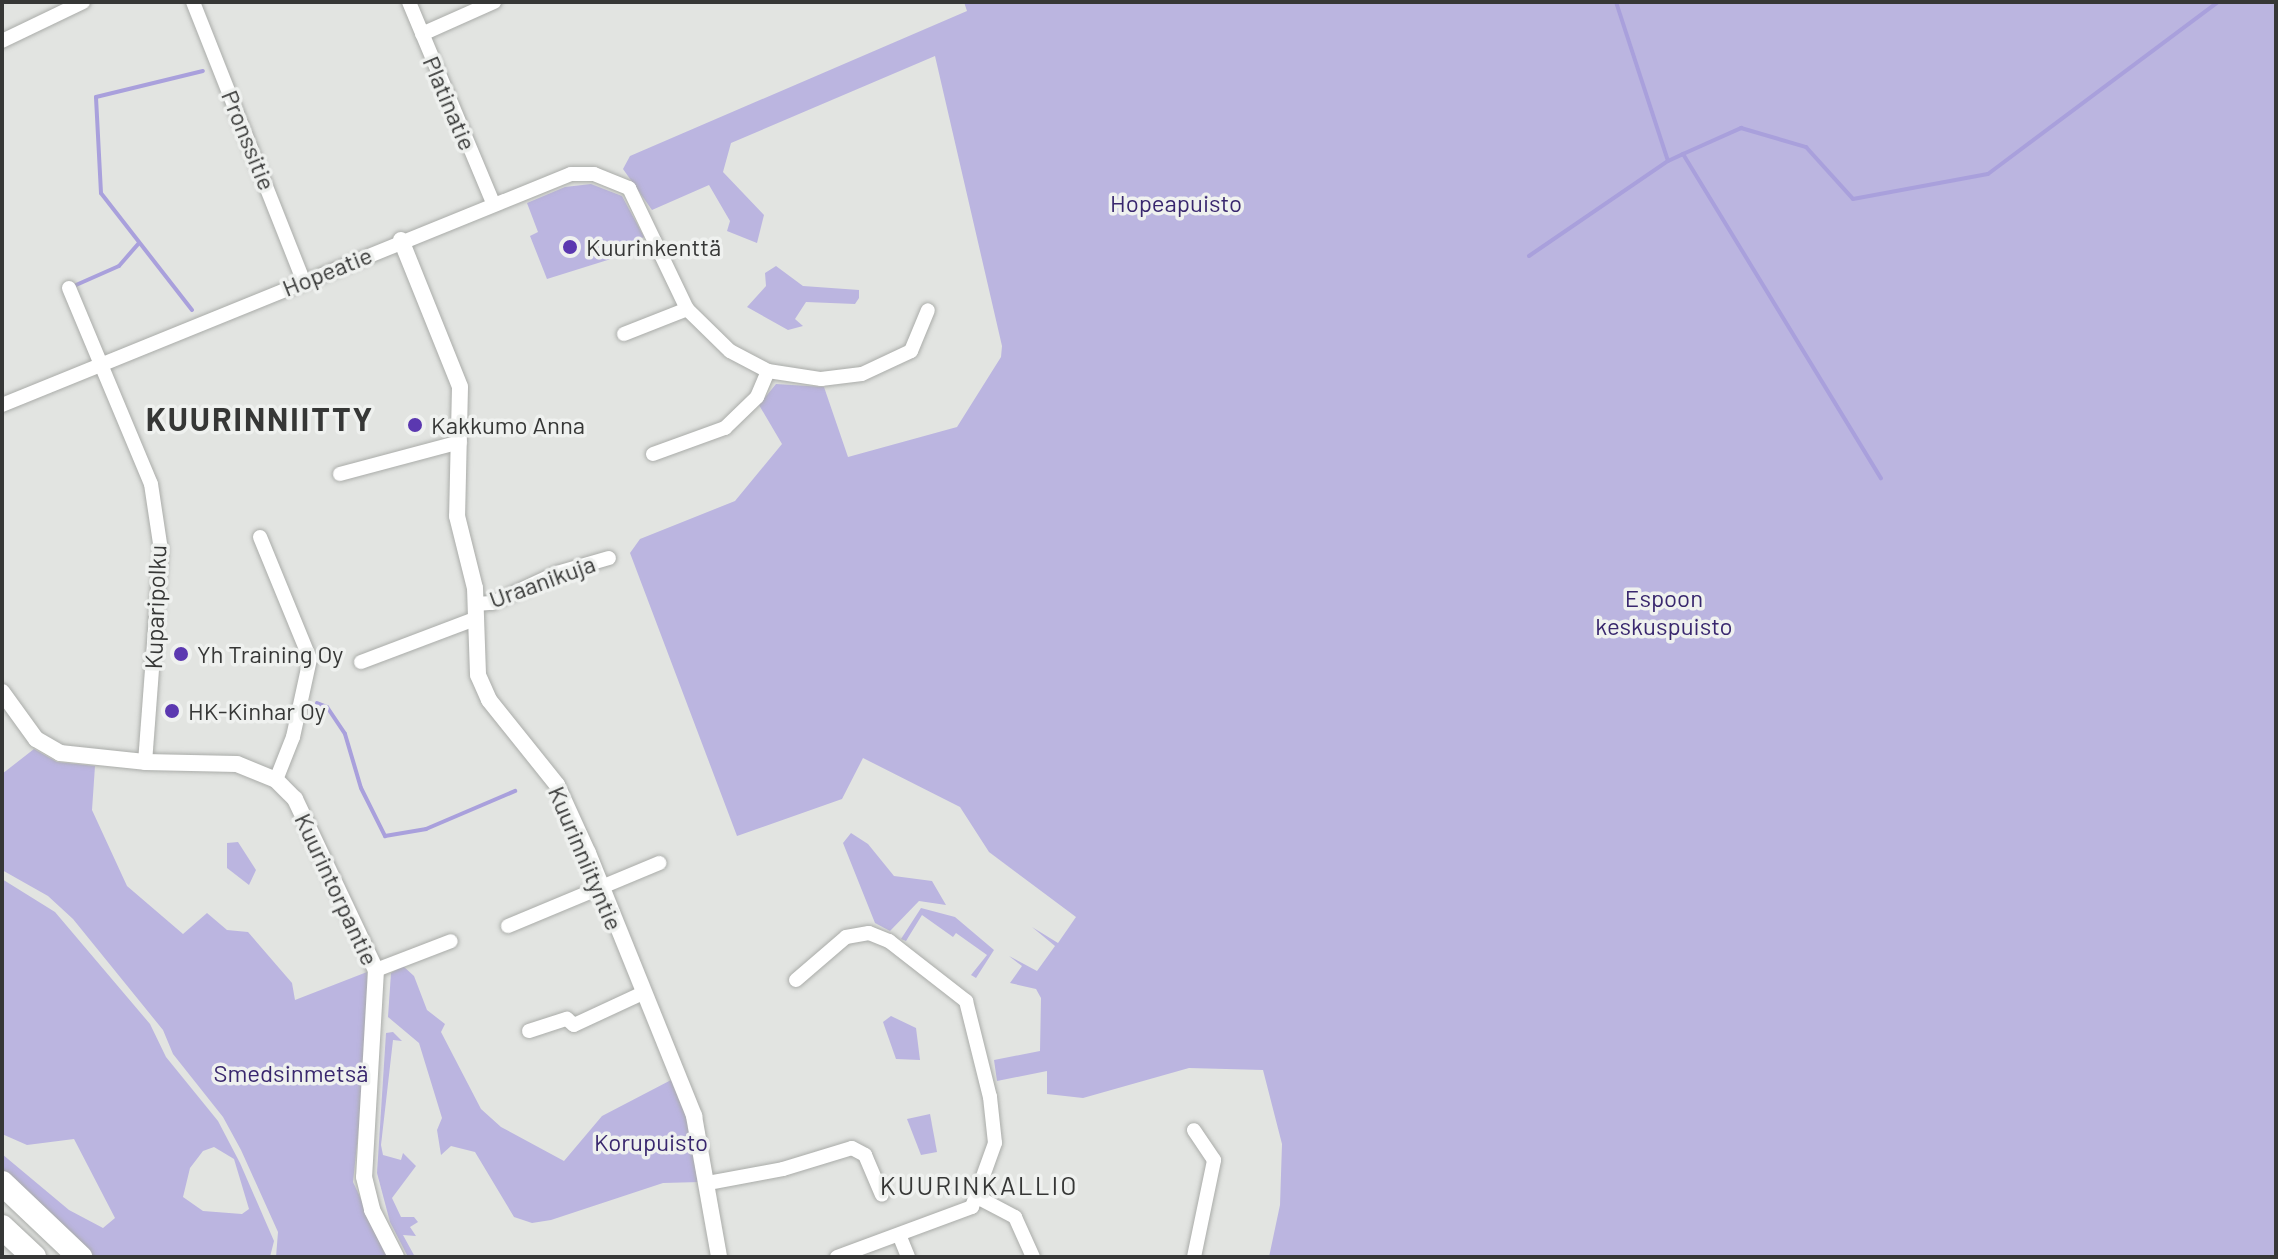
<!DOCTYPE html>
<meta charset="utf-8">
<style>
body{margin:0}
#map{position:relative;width:2278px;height:1259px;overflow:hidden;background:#e2e4e1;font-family:Barlow,sans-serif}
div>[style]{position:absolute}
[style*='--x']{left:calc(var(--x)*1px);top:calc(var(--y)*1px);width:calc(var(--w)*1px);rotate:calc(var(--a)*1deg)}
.green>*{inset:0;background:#bbb5e0}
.stream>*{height:4px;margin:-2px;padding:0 2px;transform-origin:2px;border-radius:2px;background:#a9a0dc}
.roads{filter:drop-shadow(0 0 2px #aaaca9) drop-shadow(0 0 2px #aaaca9)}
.minor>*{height:14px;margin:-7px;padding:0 7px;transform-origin:7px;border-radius:7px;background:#fff}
.tertiary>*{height:16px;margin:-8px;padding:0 8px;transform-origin:8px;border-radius:8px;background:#fff}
.motorway>*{height:24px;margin:-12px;padding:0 12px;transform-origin:12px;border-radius:12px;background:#fff}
.dots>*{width:22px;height:22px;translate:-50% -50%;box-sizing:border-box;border:4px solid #eff1ef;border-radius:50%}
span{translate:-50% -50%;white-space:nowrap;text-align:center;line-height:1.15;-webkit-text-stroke:7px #eff1ef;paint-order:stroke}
.street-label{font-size:24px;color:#363736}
.park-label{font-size:24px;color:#39276e}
.poi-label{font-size:24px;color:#363736}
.left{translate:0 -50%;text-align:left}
.neighbourhood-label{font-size:26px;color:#363736;letter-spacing:2px}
.district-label{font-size:32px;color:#363736;font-weight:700;letter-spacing:2px}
.frame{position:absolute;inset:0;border:4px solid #363736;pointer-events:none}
</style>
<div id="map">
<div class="green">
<i style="clip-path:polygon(964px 2px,2276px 2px,2276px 1257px,1269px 1257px,1280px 1205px,1282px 1144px,1263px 1070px,1189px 1068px,1083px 1098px,1047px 1094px,1047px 1071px,997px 1081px,994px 1060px,1040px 1051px,1041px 998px,1036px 989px,1010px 983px,1022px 966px,1009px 956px,1037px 971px,1055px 946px,1032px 927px,1058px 943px,1076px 917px,989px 852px,960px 807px,863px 758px,842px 799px,737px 836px,630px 553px,640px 539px,735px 501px,782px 444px,759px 405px,776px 384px,824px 387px,848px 457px,957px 427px,1001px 357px,1002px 346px,935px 56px,731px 143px,723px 172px,764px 215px,757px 243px,727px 231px,730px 221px,709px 185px,652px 210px,623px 169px,630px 156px,967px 11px)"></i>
<i style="clip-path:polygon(591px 184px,622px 196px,644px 237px,628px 245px,630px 253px,547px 279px,530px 236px,538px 232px,527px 203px,565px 187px)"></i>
<i style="clip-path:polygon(776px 266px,803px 286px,859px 290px,859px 298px,855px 304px,806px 302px,795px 319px,803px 326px,788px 330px,747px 307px,766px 286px,765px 273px)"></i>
<i style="clip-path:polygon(34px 749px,57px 762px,95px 766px,92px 810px,127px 886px,183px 934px,207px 913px,227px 930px,248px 932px,292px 983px,295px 1000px,367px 972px,371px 1013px,353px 1182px,388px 1257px,276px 1257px,278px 1232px,241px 1150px,223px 1117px,173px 1054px,163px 1030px,73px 919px,48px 896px,2px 870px,2px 774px)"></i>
<i style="clip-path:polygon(851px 833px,868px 844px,894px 876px,932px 881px,946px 905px,919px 901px,890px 931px,875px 923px,843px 843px)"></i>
<i style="clip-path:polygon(238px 842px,256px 870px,249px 885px,227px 868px,227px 843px)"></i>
<i style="clip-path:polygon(evenodd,2px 879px,55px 912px,150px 1024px,166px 1057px,218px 1121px,240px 1163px,274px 1241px,270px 1257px,95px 1257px,2px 1172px,2px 1154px,69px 1210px,103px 1228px,115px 1218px,74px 1139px,27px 1145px,2px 1134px,2px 879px,214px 1147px,234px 1159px,249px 1209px,242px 1214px,203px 1211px,183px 1197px,190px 1168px,203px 1151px,214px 1147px)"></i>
<i style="clip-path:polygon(921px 908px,955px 917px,994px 950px,976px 978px,971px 975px,987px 955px,956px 933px,953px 937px,922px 915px,906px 941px,901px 939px)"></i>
<i style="clip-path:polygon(403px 966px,414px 976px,427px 1010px,445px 1024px,441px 1032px,481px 1109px,501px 1127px,564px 1161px,602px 1116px,673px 1079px,692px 1126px,700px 1182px,663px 1183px,551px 1220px,532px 1223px,514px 1217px,475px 1152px,451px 1146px,441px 1155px,437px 1130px,442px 1118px,419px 1043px,388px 1017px,391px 973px)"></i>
<i style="clip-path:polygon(891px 1016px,916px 1028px,920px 1060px,896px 1059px,883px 1022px)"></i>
<i style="clip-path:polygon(393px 1032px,402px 1041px,393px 1040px,381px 1145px,383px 1155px,401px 1160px,403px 1153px,416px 1166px,392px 1198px,401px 1217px,414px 1217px,418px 1222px,410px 1227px,416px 1236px,403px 1235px,415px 1257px,408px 1257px,390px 1222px,377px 1173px,386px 1033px)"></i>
<i style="clip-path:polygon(930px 1114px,937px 1152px,921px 1155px,907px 1119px)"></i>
</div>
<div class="stream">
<i style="--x:1616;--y:2;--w:167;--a:71.9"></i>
<i style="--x:1668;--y:161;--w:17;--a:-25"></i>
<i style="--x:1683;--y:154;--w:380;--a:58.6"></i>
<i style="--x:1683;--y:154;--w:64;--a:-24.1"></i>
<i style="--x:1741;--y:128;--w:68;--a:16.3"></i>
<i style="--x:1806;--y:147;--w:70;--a:47.9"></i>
<i style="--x:1853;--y:199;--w:137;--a:-10.5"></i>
<i style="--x:1988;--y:174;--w:287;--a:-36.8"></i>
<i style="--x:1529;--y:256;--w:168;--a:-34.4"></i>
<i style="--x:76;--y:285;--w:47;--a:-23.8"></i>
<i style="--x:119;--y:266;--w:30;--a:-49"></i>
<i style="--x:192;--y:310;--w:148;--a:-127.9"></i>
<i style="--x:101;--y:193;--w:96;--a:-93"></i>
<i style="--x:96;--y:97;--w:110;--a:-13.7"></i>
<i style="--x:317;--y:703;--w:11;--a:22"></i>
<i style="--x:327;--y:707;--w:32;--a:56"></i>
<i style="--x:345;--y:734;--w:56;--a:73.5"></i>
<i style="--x:361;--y:788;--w:54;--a:63.4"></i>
<i style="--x:385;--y:836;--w:42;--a:-9.7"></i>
<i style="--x:426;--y:829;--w:97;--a:-23.1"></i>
</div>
<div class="roads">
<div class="minor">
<i style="--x:193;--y:2;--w:299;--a:68.4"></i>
<i style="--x:409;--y:2;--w:218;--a:67.3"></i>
<i style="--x:422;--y:34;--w:79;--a:-24"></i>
<i style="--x:2;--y:41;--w:90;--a:-25.7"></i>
<i style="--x:69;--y:288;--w:212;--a:67.3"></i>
<i style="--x:151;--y:484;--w:67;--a:81.4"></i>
<i style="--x:161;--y:550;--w:213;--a:94.3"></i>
<i style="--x:624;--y:334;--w:68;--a:-21.6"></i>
<i style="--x:2;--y:405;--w:614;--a:-22.1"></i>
<i style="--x:571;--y:174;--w:23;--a:0"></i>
<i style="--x:594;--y:174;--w:38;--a:22"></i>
<i style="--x:629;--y:188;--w:134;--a:64.4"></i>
<i style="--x:687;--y:309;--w:60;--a:44.3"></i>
<i style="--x:730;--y:351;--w:43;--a:27.8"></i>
<i style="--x:768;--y:371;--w:54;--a:8.6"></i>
<i style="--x:821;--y:379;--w:41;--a:-7"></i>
<i style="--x:862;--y:374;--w:54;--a:-25.1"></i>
<i style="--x:911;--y:351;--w:44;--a:-67.5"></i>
<i style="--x:653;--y:454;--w:77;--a:-19.9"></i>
<i style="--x:725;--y:428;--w:45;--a:-44.1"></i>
<i style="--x:757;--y:397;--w:28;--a:-67"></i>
<i style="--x:340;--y:474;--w:124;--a:-14.9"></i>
<i style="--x:260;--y:537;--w:132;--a:67.7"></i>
<i style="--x:310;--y:659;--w:80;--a:102.3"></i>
<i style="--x:293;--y:737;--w:46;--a:111.6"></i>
<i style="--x:476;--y:604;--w:16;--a:-4"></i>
<i style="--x:492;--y:603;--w:72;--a:-24.8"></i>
<i style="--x:557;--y:573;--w:54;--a:-16.1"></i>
<i style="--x:361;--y:662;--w:122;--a:-20.7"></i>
<i style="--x:508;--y:926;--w:164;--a:-22.6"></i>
<i style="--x:376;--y:970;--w:80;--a:-21.1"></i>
<i style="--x:796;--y:980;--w:66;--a:-40.7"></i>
<i style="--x:846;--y:937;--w:23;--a:-10"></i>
<i style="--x:869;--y:933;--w:22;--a:22"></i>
<i style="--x:889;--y:941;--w:98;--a:37.9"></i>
<i style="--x:966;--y:1001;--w:99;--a:76"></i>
<i style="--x:990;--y:1097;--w:46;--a:83.8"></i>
<i style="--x:995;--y:1143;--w:68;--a:109.8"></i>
<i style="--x:972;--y:1207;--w:144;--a:159.7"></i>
<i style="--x:529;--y:1031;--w:40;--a:-18"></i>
<i style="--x:567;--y:1019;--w:9;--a:41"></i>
<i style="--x:574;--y:1025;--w:76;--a:-24.9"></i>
<i style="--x:708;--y:1183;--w:76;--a:-10.6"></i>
<i style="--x:783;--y:1169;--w:72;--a:-16.9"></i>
<i style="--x:852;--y:1148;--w:15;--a:28"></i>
<i style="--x:865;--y:1155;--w:43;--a:67"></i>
<i style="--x:979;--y:1198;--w:41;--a:27.8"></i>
<i style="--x:1015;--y:1217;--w:44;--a:65.8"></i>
<i style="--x:900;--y:1237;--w:22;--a:68"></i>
<i style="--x:1194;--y:1257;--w:99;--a:-78.3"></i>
<i style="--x:1214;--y:1160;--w:36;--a:-124"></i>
</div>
<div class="tertiary">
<i style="--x:401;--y:240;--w:158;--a:68.1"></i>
<i style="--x:460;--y:387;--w:129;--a:91.3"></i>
<i style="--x:457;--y:516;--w:74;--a:76"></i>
<i style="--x:475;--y:588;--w:87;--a:88"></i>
<i style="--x:478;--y:675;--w:27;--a:66"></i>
<i style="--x:489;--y:700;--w:109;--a:51.3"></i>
<i style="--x:557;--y:785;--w:75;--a:65.5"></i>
<i style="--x:588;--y:853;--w:284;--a:68"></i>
<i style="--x:694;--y:1116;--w:143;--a:79.9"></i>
<i style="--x:2;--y:692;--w:58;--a:54.1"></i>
<i style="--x:36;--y:739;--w:28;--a:30"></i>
<i style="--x:60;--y:753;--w:85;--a:6"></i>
<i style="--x:145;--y:762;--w:92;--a:1.2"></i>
<i style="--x:237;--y:764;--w:42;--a:22.3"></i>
<i style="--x:276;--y:780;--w:27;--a:45"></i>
<i style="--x:295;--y:799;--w:189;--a:64.7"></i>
<i style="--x:376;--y:970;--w:207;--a:93.3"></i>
<i style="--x:364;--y:1177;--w:34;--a:76"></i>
<i style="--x:372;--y:1210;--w:53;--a:62.9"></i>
</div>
<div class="motorway">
<i style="--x:2;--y:1183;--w:108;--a:43.5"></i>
<i style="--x:2;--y:1227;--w:44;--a:43.2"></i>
</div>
</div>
<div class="dots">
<i style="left:570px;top:247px;background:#5b38b0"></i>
<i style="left:415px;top:425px;background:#5b38b0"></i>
<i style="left:181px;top:654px;background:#5b38b0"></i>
<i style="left:172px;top:711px;background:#5b38b0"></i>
</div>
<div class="street-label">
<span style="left:450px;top:103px;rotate:67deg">Platinatie</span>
<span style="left:249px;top:140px;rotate:68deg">Pronssitie</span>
<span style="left:327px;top:271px;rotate:-22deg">Hopeatie</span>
<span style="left:542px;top:581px;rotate:-20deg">Uraanikuja</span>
<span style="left:155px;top:607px;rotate:-88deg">Kuparipolku</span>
<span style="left:586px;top:858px;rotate:67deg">Kuurinniityntie</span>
<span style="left:337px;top:889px;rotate:65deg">Kuurintorpantie</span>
</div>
<div class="park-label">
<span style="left:1176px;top:203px">Hopeapuisto</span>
<span style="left:1664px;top:612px">Espoon<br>keskuspuisto</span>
<span style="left:291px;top:1073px">Smedsinmetsä</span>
<span style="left:651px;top:1142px">Korupuisto</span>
</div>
<div class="poi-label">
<span class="left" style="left:586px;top:247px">Kuurinkenttä</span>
<span class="left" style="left:431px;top:425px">Kakkumo Anna</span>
<span class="left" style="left:197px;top:654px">Yh Training Oy</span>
<span class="left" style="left:188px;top:711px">HK-Kinhar Oy</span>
</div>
<div class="neighbourhood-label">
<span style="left:979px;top:1185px">KUURINKALLIO</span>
</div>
<div class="district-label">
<span style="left:260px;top:418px">KUURINNIITTY</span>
</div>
<div class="frame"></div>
</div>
